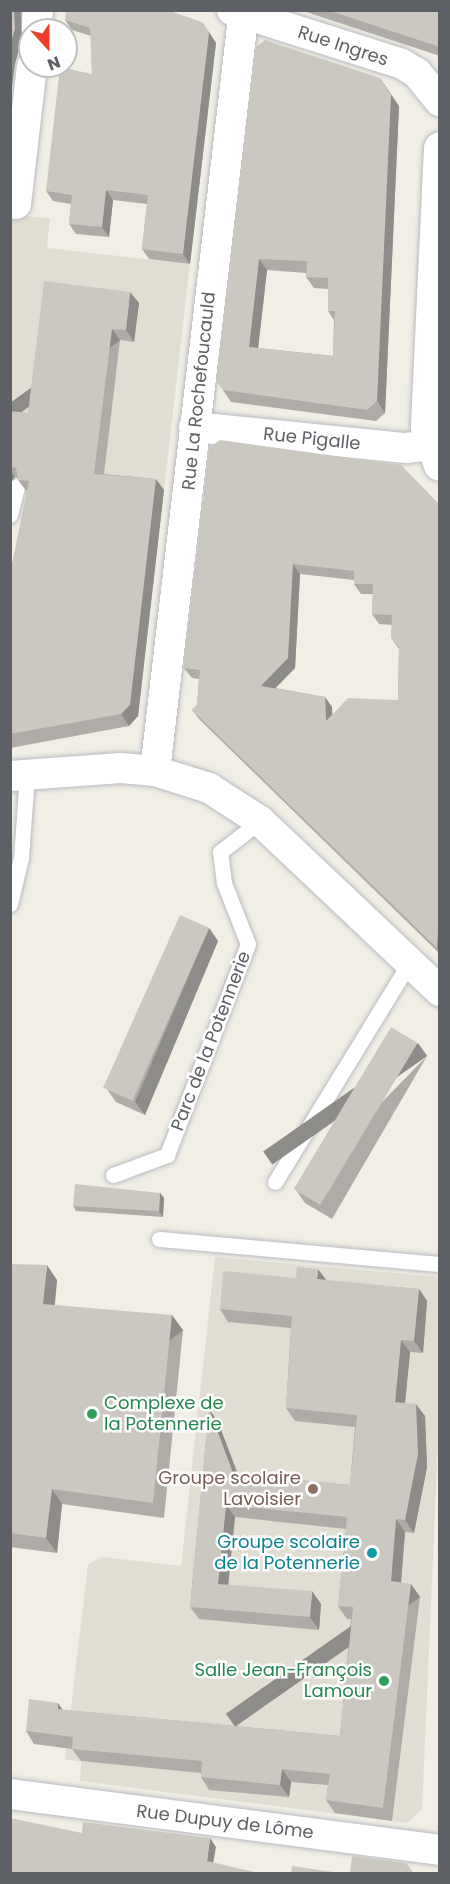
<!DOCTYPE html>
<meta charset="utf-8">
<style>
body{margin:0}
#map{position:relative;width:450px;height:1884px;overflow:hidden;background:#f0eee5;font-family:Poppins,sans-serif}
div>[style]{position:absolute}
[style*='--x']{left:calc(var(--x)*1px);top:calc(var(--y)*1px);width:calc(var(--w)*1px);rotate:calc(var(--a)*1deg)}
.education>*{inset:0;background:#e0ddd3}
.roads{filter:drop-shadow(0 0 2px #b8bbbf) drop-shadow(0 0 2px #b8bbbf)}
.service>*{height:15px;margin:-7.5px;padding:0 7.5px;transform-origin:7.5px;border-radius:7.5px;background:#fff}
.minor>*{height:30px;margin:-15px;padding:0 15px;transform-origin:15px;border-radius:15px;background:#fff}
.tertiary>*{height:33px;margin:-16.5px;padding:0 16.5px;transform-origin:16.5px;border-radius:16.5px;background:#fff}
.wall>*{inset:0;background:#afaca7}
.shaded-wall>*{inset:0;background:#8e8c88;transform-origin:0 0}
.building>*{inset:0;background:#cbc8c2;transform-origin:0 0}
.dots>*{width:16px;height:16px;translate:-50% -50%;box-sizing:border-box;border:3px solid #fff;border-radius:50%}
span{translate:-50% -50%;white-space:nowrap;text-align:center;line-height:1.15;-webkit-text-stroke:5px #fff;paint-order:stroke}
.street-label{font-size:18px;color:#5d6166}
.leisure-label{font-size:18px;color:#27864d}
.left{translate:0 -50%;text-align:left}
.right{translate:-100% -50%;text-align:right}
.education-label{font-size:18px;color:#785e54}
.culture-label{font-size:18px;color:#0d838f}
.frame{position:absolute;inset:0;border:12px solid #5d6166;pointer-events:none}
.north{position:absolute;left:18px;top:18px;width:60px;height:60px;box-sizing:border-box;background:#fff;border:2px solid #bec0c2;border-radius:50%;rotate:159deg;font-size:16px;font-weight:700;line-height:24px;text-align:center;color:#5d6166}
.north::after{content:'';display:block;margin:auto;width:21px;height:27px;background:#f03c2b;clip-path:polygon(50% 0,100% 100%,50% 72%,0 100%)}
</style>
<div id="map">
<div class="education">
<i style="clip-path:polygon(10px 215px,50px 218px,47px 248px,190px 264px,164px 490px,11px 478px)"></i>
<i style="clip-path:polygon(215px 1257px,439px 1277px,439px 1421px,422px 1809px,407px 1823px,80px 1781px,81px 1762px,65px 1759px,88px 1564px,102px 1557px,181px 1566px)"></i>
</div>
<div class="roads">
<div class="service">
<i style="--x:10;--y:515;--w:30;--a:-76"></i>
<i style="--x:10;--y:904;--w:47;--a:-76.6"></i>
<i style="--x:21;--y:858;--w:84;--a:-85.9"></i>
<i style="--x:113;--y:1175;--w:58;--a:-20.3"></i>
<i style="--x:167;--y:1155;--w:226;--a:-69"></i>
<i style="--x:248;--y:944;--w:66;--a:-111.5"></i>
<i style="--x:224;--y:883;--w:31;--a:-97"></i>
<i style="--x:220;--y:852;--w:51;--a:-37.8"></i>
<i style="--x:275;--y:1182;--w:257;--a:-58.5"></i>
<i style="--x:159;--y:1239;--w:282;--a:5.1"></i>
</div>
<div class="minor">
<i style="--x:232;--y:10;--w:178;--a:17.6"></i>
<i style="--x:402;--y:64;--w:17;--a:31"></i>
<i style="--x:417;--y:73;--w:36;--a:51"></i>
<i style="--x:36;--y:30;--w:20;--a:-84"></i>
<i style="--x:16;--y:204;--w:139;--a:-83.4"></i>
<i style="--x:194;--y:427;--w:213;--a:5.7"></i>
<i style="--x:406;--y:448;--w:24;--a:-7"></i>
<i style="--x:155;--y:771;--w:766;--a:-83.33"></i>
<i style="--x:10;--y:776;--w:111;--a:-4.1"></i>
<i style="--x:121;--y:768;--w:34;--a:5"></i>
<i style="--x:155;--y:771;--w:57;--a:17.5"></i>
<i style="--x:209;--y:788;--w:61;--a:32.9"></i>
<i style="--x:260;--y:821;--w:248;--a:43.4"></i>
<i style="--x:10;--y:1794;--w:434;--a:7.4"></i>
</div>
<div class="tertiary">
<i style="--x:440;--y:148;--w:279;--a:92.7"></i>
<i style="--x:427;--y:427;--w:39;--a:71"></i>
</div>
</div>
<div class="wall">
<i style="clip-path:polygon(300px 10px,440px 10px,440px 56px)"></i>
<i style="clip-path:polygon(65px 20px,209px 32px,216px 43px,190px 264px,149px 259px,142px 249px,147px 204px,113px 200px,109px 237px,76px 234px,69px 224px,71px 204px,53px 201px,46px 191px,92px 74px,91px 36px,72px 30px)"></i>
<i style="clip-path:polygon(evenodd,265px 40px,399px 106px,385px 413px,376px 421px,231px 402px,216px 380px,265px 40px,267px 270px,306px 273px,306px 277px,314px 288px,328px 289px,328px 311px,334px 320px,333px 356px,258px 348px,267px 270px)"></i>
<i style="clip-path:polygon(139px 303px,134px 342px,120px 340px,104px 474px,156px 479px,164px 490px,138px 716px,129px 726px,10px 748px,10px 575px,27px 492px,18px 480px,17px 477px,15px 477px,10px 483px,10px 411px,28px 413px)"></i>
<i style="clip-path:polygon(evenodd,210px 447px,440px 505px,440px 954px,200px 720px,192px 710px,197px 705px,199px 679px,192px 678px,184px 668px,210px 447px,300px 574px,354px 580px,354px 584px,361px 594px,373px 594px,372px 614px,379px 624px,392px 625px,391px 638px,399px 649px,398px 700px,332px 714px,332px 707px,325px 697px,275px 688px,295px 668px,300px 574px)"></i>
<i style="clip-path:polygon(209px 928px,218px 941px,145px 1115px,116px 1102px,107px 1089px)"></i>
<i style="clip-path:polygon(427px 1056px,332px 1219px,305px 1203px,296px 1190px)"></i>
<i style="clip-path:polygon(160px 1193px,164px 1198px,163px 1217px,76px 1211px,73px 1206px)"></i>
<i style="clip-path:polygon(10px 1264px,57px 1280px,55px 1305px,183px 1330px,164px 1518px,62px 1504px,57px 1553px,10px 1547px)"></i>
<i style="clip-path:polygon(296px 1278px,419px 1289px,427px 1301px,423px 1353px,410px 1352px,405px 1403px,425px 1416px,427px 1467px,414px 1533px,405px 1532px,401px 1583px,420px 1597px,392px 1821px,335px 1813px,326px 1800px,328px 1785px,291px 1782px,289px 1797px,209px 1790px,201px 1777px,201px 1773px,81px 1761px,72px 1749px,34px 1744px,26px 1731px,63px 1710px,340px 1736px,351px 1619px,347px 1619px,338px 1606px,346px 1529px,235px 1517px,228px 1585px,321px 1604px,319px 1630px,199px 1619px,190px 1607px,209px 1409px,218px 1422px,238px 1474px,350px 1485px,355px 1427px,295px 1421px,286px 1408px,291px 1328px,228px 1322px,220px 1309px)"></i>
</div>
<div class="shaded-wall">
<i style="clip-path:polygon(14px 10px,21px 10px,22px 39px,15px 64px,10px 102px,10px 44px)"></i>
<i style="clip-path:polygon(202px 22px,216px 43px,190px 264px,183px 254px)"></i>
<i style="clip-path:polygon(380px 78px,399px 106px,385px 413px,377px 401px)"></i>
<i style="clip-path:polygon(106px 190px,113px 200px,109px 237px,102px 227px)"></i>
<i style="clip-path:polygon(259px 259px,267px 270px,257px 358px,249px 347px)"></i>
<i style="clip-path:polygon(130px 292px,139px 303px,134px 342px,126px 330px)"></i>
<i style="left:112px;top:329px;width:14px;height:146px;rotate:54deg"></i>
<i style="clip-path:polygon(10px 470px,15px 477px,10px 483px)"></i>
<i style="clip-path:polygon(156px 479px,164px 490px,138px 716px,129px 726px,121px 714px)"></i>
<i style="clip-path:polygon(293px 564px,300px 574px,295px 668px,268px 696px,261px 686px)"></i>
<i style="clip-path:polygon(325px 697px,332px 707px,333px 731px,326px 721px)"></i>
<i style="clip-path:polygon(440px 899px,440px 952px,437px 948px)"></i>
<i style="clip-path:polygon(209px 928px,218px 941px,145px 1115px,135px 1102px)"></i>
<i style="left:418px;top:1043px;width:16px;height:189px;rotate:55deg"></i>
<i style="clip-path:polygon(160px 1193px,164px 1198px,163px 1217px,159px 1211px)"></i>
<i style="clip-path:polygon(47px 1265px,57px 1280px,53px 1319px,43px 1304px)"></i>
<i style="clip-path:polygon(318px 1269px,327px 1281px,317px 1279px)"></i>
<i style="clip-path:polygon(419px 1289px,427px 1301px,423px 1353px,414px 1341px)"></i>
<i style="left:172px;top:1315px;width:19px;height:189px;rotate:54deg"></i>
<i style="clip-path:polygon(401px 1340px,410px 1352px,404px 1414px,395px 1402px)"></i>
<i style="clip-path:polygon(416px 1404px,425px 1416px,427px 1467px,414px 1533px,405px 1520px)"></i>
<i style="clip-path:polygon(209px 1409px,218px 1422px,242px 1486px,233px 1473px)"></i>
<i style="clip-path:polygon(52px 1489px,62px 1504px,57px 1553px,46px 1538px)"></i>
<i style="clip-path:polygon(226px 1505px,235px 1517px,227px 1597px,218px 1584px)"></i>
<i style="clip-path:polygon(396px 1519px,405px 1532px,400px 1594px,391px 1581px)"></i>
<i style="left:411px;top:1584px;width:16px;height:226px;rotate:55deg"></i>
<i style="clip-path:polygon(312px 1591px,321px 1604px,319px 1630px,310px 1617px)"></i>
<i style="clip-path:polygon(58px 1703px,67px 1716px,58px 1709px)"></i>
<i style="clip-path:polygon(282px 1769px,291px 1782px,289px 1797px,280px 1785px)"></i>
<i style="clip-path:polygon(210px 1838px,216px 1847px,212px 1869px,207px 1861px)"></i>
</div>
<div class="building">
<i style="clip-path:polygon(10px 10px,14px 10px,15px 29px,10px 44px)"></i>
<i style="clip-path:polygon(66px 10px,167px 10px,202px 22px,209px 33px,183px 254px,142px 249px,148px 195px,106px 190px,102px 227px,69px 224px,72px 195px,46px 191px,60px 67px,92px 74px,90px 28px,65px 20px)"></i>
<i style="clip-path:polygon(327px 10px,440px 10px,440px 47px)"></i>
<i style="clip-path:polygon(evenodd,265px 40px,380px 78px,391px 95px,377px 401px,367px 410px,223px 390px,216px 380px,255px 48px,265px 40px,259px 259px,307px 261px,306px 277px,328px 278px,328px 311px,335px 311px,333px 356px,249px 347px,259px 259px)"></i>
<i style="clip-path:polygon(44px 281px,130px 292px,126px 330px,112px 329px,94px 474px,156px 479px,130px 705px,121px 714px,10px 734px,10px 575px,29px 481px,18px 480px,16px 468px,10px 466px,10px 411px,28px 413px)"></i>
<i style="clip-path:polygon(evenodd,220px 440px,401px 465px,440px 505px,440px 899px,437px 948px,192px 710px,197px 705px,200px 670px,184px 668px,210px 447px,220px 440px,293px 564px,354px 571px,354px 584px,373px 584px,372px 614px,392px 615px,391px 638px,399px 647px,398px 700px,348px 698px,326px 721px,325px 697px,261px 686px,288px 658px,293px 564px)"></i>
<i style="left:180px;top:915px;width:32px;height:189px;rotate:24deg"></i>
<i style="left:391px;top:1027px;width:31px;height:189px;rotate:31deg"></i>
<i style="clip-path:polygon(75px 1184px,160px 1193px,159px 1211px,73px 1206px)"></i>
<i style="clip-path:polygon(10px 1264px,47px 1265px,43px 1304px,172px 1315px,153px 1503px,52px 1489px,46px 1538px,10px 1533px)"></i>
<i style="clip-path:polygon(297px 1267px,318px 1269px,317px 1279px,419px 1289px,414px 1341px,401px 1340px,395px 1402px,416px 1404px,418px 1454px,405px 1520px,396px 1519px,391px 1581px,411px 1584px,383px 1808px,326px 1800px,330px 1774px,282px 1769px,280px 1785px,201px 1777px,202px 1761px,72px 1749px,73px 1737px,26px 1731px,29px 1699px,58px 1703px,58px 1709px,340px 1736px,353px 1607px,338px 1606px,347px 1517px,226px 1505px,218px 1584px,312px 1591px,310px 1617px,190px 1607px,209px 1409px,233px 1473px,350px 1485px,357px 1415px,286px 1408px,292px 1316px,220px 1309px,223px 1271px,296px 1278px)"></i>
<i style="clip-path:polygon(10px 1818px,82px 1833px,83px 1822px,210px 1838px,207px 1861px,263px 1874px,10px 1874px)"></i>
<i style="clip-path:polygon(352px 1856px,406px 1863px,413px 1872px,413px 1874px,350px 1874px)"></i>
<i style="clip-path:polygon(292px 1866px,346px 1874px,291px 1874px)"></i>
</div>
<div class="dots">
<i style="left:92px;top:1414px;background:#2e9e5b"></i>
<i style="left:313px;top:1489px;background:#8d6e63"></i>
<i style="left:372px;top:1553px;background:#0f9aa8"></i>
<i style="left:384px;top:1681px;background:#2e9e5b"></i>
</div>
<div class="street-label">
<span style="left:343px;top:46px;rotate:18deg">Rue Ingres</span>
<span style="left:199px;top:391px;rotate:-84deg">Rue La Rochefoucauld</span>
<span style="left:312px;top:439px;rotate:6deg">Rue Pigalle</span>
<span style="left:211px;top:1041px;rotate:-69deg">Parc de la Potennerie</span>
<span style="left:225px;top:1822px;rotate:7deg">Rue Dupuy de Lôme</span>
</div>
<div class="leisure-label">
<span class="left" style="left:104px;top:1414px">Complexe de<br>la Potennerie</span>
<span class="right" style="left:372px;top:1681px">Salle Jean-François<br>Lamour</span>
</div>
<div class="education-label">
<span class="right" style="left:301px;top:1489px">Groupe scolaire<br>Lavoisier</span>
</div>
<div class="culture-label">
<span class="right" style="left:360px;top:1553px">Groupe scolaire<br>de la Potennerie</span>
</div>
<div class="frame"></div>
<div class="north">N</div>
</div>
